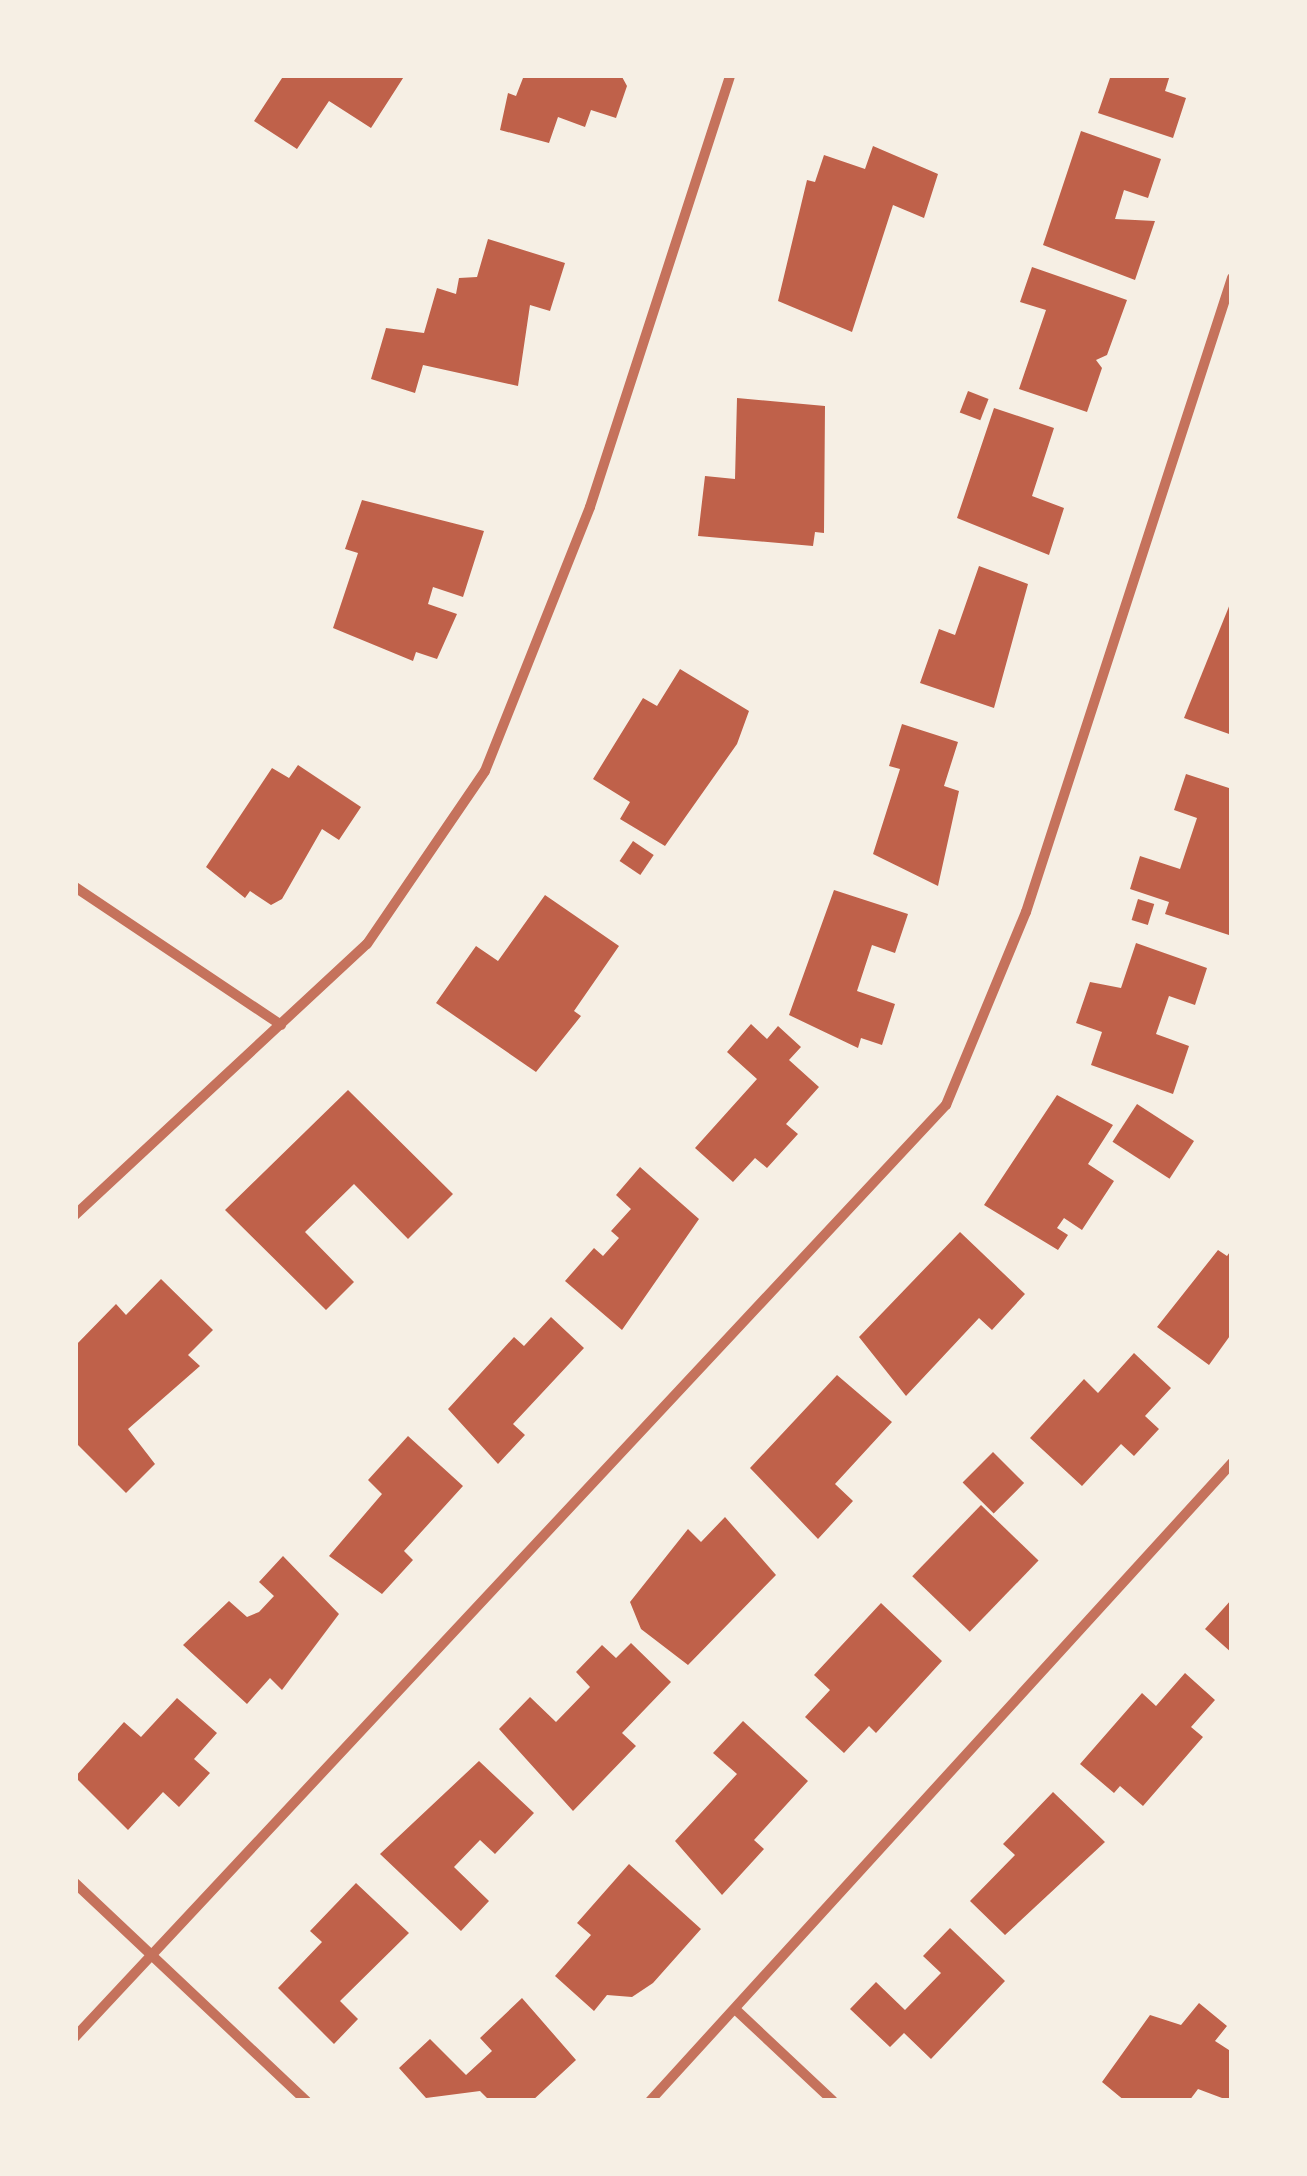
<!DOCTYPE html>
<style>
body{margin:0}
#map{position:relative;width:1307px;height:2176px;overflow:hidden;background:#f6efe4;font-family:"Roboto Condensed",sans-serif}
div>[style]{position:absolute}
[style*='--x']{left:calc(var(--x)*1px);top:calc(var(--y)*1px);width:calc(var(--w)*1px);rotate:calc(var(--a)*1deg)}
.building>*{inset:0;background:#bf614a;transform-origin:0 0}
.minor>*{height:10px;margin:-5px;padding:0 5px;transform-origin:5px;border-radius:5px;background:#c5725c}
span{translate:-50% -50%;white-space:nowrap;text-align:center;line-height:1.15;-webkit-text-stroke:9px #f6efe4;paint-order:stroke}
.frame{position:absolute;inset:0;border:78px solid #f6efe4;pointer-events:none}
</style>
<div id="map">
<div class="building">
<i style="clip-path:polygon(284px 75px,405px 75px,371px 128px,329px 101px,297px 149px,254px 121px)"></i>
<i style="clip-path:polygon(515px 75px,621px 75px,627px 86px,616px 118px,591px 110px,585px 127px,558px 117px,549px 143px,500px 130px,508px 93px,516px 96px,523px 78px)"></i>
<i style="clip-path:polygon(1111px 75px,1170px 75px,1165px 91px,1186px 98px,1173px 138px,1098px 113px)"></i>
<i style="clip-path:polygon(1081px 131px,1161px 159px,1148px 198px,1124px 190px,1115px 219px,1155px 221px,1135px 280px,1043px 245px)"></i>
<i style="clip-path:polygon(873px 146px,938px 174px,924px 218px,893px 205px,852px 332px,778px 301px,807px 180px,815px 182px,824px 155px,865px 169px)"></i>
<i style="clip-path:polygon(488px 239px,565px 263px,550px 311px,530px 305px,518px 386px,423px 365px,415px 393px,371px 379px,386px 328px,424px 333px,437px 288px,456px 294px,459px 278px,477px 277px)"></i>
<i style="clip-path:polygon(1032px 267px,1127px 300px,1107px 355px,1096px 360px,1102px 368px,1087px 412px,1019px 389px,1046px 310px,1020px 302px)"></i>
<i style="left:968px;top:391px;width:22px;height:23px;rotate:21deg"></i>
<i style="clip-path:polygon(737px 398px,825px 406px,824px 533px,815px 532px,813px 546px,698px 536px,705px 476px,735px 479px)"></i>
<i style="clip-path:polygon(994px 408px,1054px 428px,1032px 496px,1064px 508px,1049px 555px,957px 518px)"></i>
<i style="clip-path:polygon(362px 500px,484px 531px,463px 597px,433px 587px,428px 604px,457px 614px,437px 659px,416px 652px,413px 661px,333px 628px,358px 553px,345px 549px)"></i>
<i style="clip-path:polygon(979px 566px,1028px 584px,994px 708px,920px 683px,939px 629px,955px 635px)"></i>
<i style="clip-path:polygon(1232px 599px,1232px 735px,1184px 718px)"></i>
<i style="clip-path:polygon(680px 669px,749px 711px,737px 744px,665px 846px,620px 819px,630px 802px,593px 779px,643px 698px,657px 706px)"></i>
<i style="clip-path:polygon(902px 724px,958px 742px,944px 786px,959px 791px,938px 886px,873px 854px,900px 769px,889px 766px)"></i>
<i style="clip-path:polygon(298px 765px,361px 807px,339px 840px,322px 829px,282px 899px,271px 905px,250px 891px,245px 898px,206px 867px,272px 768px,289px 778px)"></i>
<i style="clip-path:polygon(1186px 774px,1232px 789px,1232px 936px,1165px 914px,1169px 902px,1130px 889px,1140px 856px,1180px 869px,1197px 818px,1174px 810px)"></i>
<i style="left:633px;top:841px;width:25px;height:24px;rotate:34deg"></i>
<i style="clip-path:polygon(834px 890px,908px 914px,895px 953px,872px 945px,857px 991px,895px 1004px,882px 1045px,861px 1038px,858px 1048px,789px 1015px)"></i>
<i style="clip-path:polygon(545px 895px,619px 946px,574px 1011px,581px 1016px,536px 1072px,436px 1003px,476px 946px,498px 961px)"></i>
<i style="left:1138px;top:899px;width:17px;height:22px;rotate:17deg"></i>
<i style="clip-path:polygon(1136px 943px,1207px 968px,1195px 1005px,1169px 996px,1156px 1034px,1189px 1046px,1173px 1094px,1091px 1065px,1102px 1032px,1076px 1023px,1090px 982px,1121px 988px)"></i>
<i style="clip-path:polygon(751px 1024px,767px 1039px,778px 1026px,801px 1047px,789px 1060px,819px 1087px,786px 1124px,798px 1134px,767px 1168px,755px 1158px,733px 1182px,695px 1148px,757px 1079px,727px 1052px)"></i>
<i style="clip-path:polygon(348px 1090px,453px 1194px,408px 1239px,354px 1184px,305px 1232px,354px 1282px,326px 1310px,225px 1210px)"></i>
<i style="clip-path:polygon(1057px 1095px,1113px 1125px,1088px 1164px,1114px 1181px,1082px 1230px,1064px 1218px,1057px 1228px,1068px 1235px,1058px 1250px,984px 1205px)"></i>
<i style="left:1137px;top:1104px;width:68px;height:45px;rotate:33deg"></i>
<i style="clip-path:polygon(640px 1167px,699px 1219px,622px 1330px,565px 1281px,594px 1248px,603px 1256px,619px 1238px,611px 1231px,631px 1209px,616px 1195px)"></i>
<i style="clip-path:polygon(960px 1232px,1025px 1294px,992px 1330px,979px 1318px,906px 1396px,859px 1337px)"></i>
<i style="clip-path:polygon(1232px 1249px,1232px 1333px,1209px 1365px,1157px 1327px,1218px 1250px,1227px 1256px)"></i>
<i style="clip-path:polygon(161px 1279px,213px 1330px,188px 1355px,200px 1366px,128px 1429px,155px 1464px,126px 1493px,75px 1442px,75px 1346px,116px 1304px,126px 1315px)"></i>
<i style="clip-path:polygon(551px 1317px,584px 1348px,513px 1424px,525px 1435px,498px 1464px,448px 1409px,514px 1337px,524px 1346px)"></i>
<i style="clip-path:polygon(1134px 1353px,1171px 1388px,1145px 1416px,1159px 1429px,1134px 1456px,1121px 1444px,1082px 1486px,1030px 1438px,1084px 1379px,1098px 1393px)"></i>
<i style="clip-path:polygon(837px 1375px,892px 1422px,835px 1484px,853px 1501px,818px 1539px,750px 1468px)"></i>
<i style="clip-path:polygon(408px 1436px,463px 1486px,404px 1551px,413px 1560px,382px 1594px,329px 1556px,382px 1494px,368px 1480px)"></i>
<i style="left:993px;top:1452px;width:44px;height:43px;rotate:45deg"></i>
<i style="left:981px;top:1505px;width:80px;height:99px;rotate:44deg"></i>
<i style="clip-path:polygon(725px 1517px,776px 1575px,688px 1665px,641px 1629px,630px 1602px,688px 1529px,701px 1542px)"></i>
<i style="clip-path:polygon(283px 1556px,339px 1614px,282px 1690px,270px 1678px,247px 1704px,183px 1645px,229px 1601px,247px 1617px,259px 1612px,274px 1596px,259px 1582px)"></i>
<i style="clip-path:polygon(1232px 1599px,1232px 1653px,1205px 1629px)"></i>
<i style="clip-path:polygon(881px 1603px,942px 1661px,876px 1733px,869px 1726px,844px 1753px,805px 1717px,830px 1690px,814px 1675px)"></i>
<i style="clip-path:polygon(631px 1643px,671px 1682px,622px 1733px,636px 1746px,573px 1811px,499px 1729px,530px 1697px,556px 1722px,590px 1687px,576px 1672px,602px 1645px,616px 1658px)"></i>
<i style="clip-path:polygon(1185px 1673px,1215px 1700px,1191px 1727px,1203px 1737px,1143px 1806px,1120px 1786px,1114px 1793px,1080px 1764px,1142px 1693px,1156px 1706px)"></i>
<i style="clip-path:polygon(177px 1698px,217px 1733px,194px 1759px,210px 1773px,179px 1807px,163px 1792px,128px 1830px,75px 1777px,124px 1722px,141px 1737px)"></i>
<i style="clip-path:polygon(743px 1721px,808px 1781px,754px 1840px,764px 1849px,722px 1895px,675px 1841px,737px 1774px,713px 1753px)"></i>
<i style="clip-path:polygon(479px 1761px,534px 1813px,495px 1854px,480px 1840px,454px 1867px,489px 1901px,461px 1931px,380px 1854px)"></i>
<i style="clip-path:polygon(1053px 1792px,1105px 1842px,1005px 1935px,970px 1901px,1015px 1855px,1003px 1844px)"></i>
<i style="clip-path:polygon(629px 1864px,701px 1929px,653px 1983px,632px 1997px,607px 1995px,594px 2011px,555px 1976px,591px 1935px,577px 1923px)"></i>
<i style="clip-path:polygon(356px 1883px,409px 1933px,340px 2001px,358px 2019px,334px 2044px,278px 1988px,322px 1942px,310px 1931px)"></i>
<i style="clip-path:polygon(950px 1928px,1005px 1981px,931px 2059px,904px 2033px,890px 2047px,850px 2009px,876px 1982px,905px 2010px,941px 1973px,923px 1956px)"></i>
<i style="clip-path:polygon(522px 1998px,576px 2060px,532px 2101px,490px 2101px,480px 2091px,426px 2098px,399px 2068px,430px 2039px,466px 2075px,492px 2051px,480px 2038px)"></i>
<i style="clip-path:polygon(1199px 2003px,1227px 2026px,1215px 2041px,1232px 2052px,1230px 2101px,1198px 2089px,1189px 2101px,1125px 2101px,1102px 2082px,1150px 2015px,1181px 2025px)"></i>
</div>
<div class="minor">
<i style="--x:75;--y:887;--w:248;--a:33.8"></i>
<i style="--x:75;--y:1215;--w:398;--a:-42.9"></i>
<i style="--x:367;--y:944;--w:209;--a:-55.7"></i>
<i style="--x:485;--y:771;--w:284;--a:-68.3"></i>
<i style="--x:590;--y:507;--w:454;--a:-72"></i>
<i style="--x:75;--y:1883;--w:318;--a:43.3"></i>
<i style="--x:735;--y:2009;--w:134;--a:43.2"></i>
<i style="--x:75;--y:2037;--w:1276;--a:-46.94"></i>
<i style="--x:946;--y:1105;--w:209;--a:-67.5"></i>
<i style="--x:1026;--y:912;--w:667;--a:-72"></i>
<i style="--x:650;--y:2101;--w:864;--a:-47.63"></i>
</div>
<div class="frame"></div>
</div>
